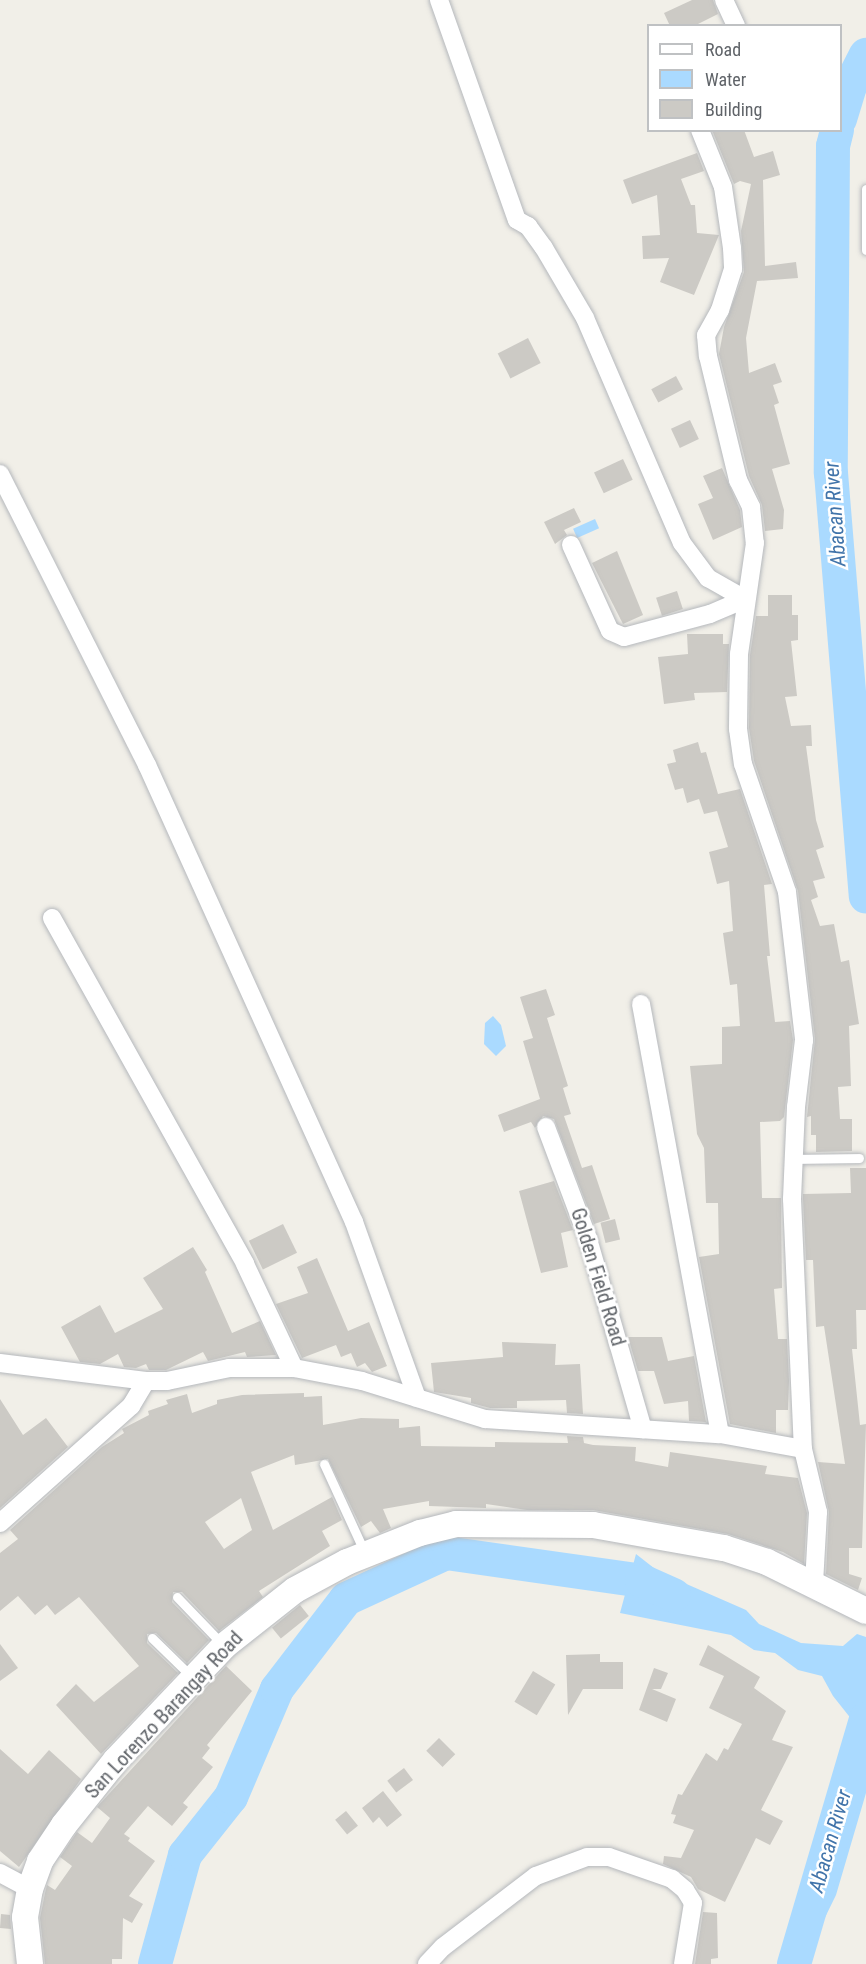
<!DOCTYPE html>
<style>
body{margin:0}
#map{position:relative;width:866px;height:1964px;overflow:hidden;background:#f1efe8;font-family:"Roboto Condensed",sans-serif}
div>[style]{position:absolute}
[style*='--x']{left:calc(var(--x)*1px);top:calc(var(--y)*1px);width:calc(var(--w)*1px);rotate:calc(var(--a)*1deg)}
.water>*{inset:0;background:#aadaff;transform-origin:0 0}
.river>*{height:34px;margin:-17px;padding:0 17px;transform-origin:17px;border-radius:17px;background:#aadaff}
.building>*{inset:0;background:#cccac5;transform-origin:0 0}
.roads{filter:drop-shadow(0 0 2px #b5b8bc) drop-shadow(0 0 2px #b5b8bc)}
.lane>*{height:9px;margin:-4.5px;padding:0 4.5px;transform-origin:4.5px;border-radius:4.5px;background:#fff}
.street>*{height:18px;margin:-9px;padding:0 9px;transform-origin:9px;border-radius:9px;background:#fff}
.secondary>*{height:26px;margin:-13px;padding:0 13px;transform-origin:13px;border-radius:13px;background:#fff}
span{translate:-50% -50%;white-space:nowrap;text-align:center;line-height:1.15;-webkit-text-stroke:5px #fff;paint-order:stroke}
.street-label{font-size:20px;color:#5f6368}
.water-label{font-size:21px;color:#4174aa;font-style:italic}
.legend{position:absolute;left:647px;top:24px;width:195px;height:108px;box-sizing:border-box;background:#fff;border:2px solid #bfc1c3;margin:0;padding:8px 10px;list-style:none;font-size:18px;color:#5f6368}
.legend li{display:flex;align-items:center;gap:12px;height:30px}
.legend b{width:30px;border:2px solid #bfc1c3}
</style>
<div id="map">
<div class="water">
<i style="left:595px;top:519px;width:10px;height:24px;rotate:66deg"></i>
<i style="clip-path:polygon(493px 1016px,501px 1025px,506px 1046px,496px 1056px,484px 1044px,485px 1023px)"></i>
<i style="clip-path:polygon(636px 1554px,659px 1572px,746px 1610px,759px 1624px,801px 1643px,843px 1646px,857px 1634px,866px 1637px,866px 1793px,836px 1895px,813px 1942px,810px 1964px,785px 1964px,834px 1838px,841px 1790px,860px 1730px,833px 1696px,822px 1676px,798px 1670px,775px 1653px,754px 1650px,731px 1635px,620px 1613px)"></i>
</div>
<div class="river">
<i style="--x:840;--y:119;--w:34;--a:-73"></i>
<i style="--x:850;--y:86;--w:35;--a:-63"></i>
<i style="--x:837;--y:130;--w:16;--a:104"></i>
<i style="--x:833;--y:146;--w:327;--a:90.4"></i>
<i style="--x:831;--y:473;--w:425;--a:85.3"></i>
<i style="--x:155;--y:1964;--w:113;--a:-74.6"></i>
<i style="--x:185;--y:1855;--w:74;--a:-51.6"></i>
<i style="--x:231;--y:1797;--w:117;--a:-66.9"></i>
<i style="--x:277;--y:1689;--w:113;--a:-52.5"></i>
<i style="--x:346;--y:1599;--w:110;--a:-24.7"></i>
<i style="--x:446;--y:1553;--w:198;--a:8.1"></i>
<i style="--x:642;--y:1581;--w:35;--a:24"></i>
<i style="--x:794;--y:1964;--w:255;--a:-73.6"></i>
</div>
<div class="building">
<i style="clip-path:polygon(692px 0,713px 0,718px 14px,694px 26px,670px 26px,664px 13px)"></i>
<i style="clip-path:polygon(712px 130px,744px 130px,754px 157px,773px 151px,780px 175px,763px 180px,765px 266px,796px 262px,798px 278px,757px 281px,746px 338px,749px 373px,775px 363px,782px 382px,773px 385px,779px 403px,774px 405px,790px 464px,772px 469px,784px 510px,783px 529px,765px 531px,762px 505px,749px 476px,719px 354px,724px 327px,744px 272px,741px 231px,751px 184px,740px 181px,734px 184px)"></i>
<i style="clip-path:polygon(697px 153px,704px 171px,681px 179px,691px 205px,695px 205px,697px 233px,719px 235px,694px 295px,660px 282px,669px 258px,643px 259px,642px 236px,660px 235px,657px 195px,632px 204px,623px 180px)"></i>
<i style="left:528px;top:338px;width:28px;height:34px;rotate:63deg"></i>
<i style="left:676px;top:376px;width:15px;height:28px;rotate:62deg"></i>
<i style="left:690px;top:420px;width:21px;height:21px;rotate:65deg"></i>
<i style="left:623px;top:459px;width:23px;height:32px;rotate:65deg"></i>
<i style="clip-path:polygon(722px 468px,740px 510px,742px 527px,713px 540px,698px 504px,713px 498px,703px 476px)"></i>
<i style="clip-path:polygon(574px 508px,581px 522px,564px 530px,567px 535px,555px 544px,544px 522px)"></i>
<i style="clip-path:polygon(617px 551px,643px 615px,623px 624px,592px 563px)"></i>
<i style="left:677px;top:591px;width:19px;height:22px;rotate:72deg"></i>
<i style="clip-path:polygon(768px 595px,792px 595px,792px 615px,798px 615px,798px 640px,791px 641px,797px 696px,785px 697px,791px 726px,811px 725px,812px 746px,806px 746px,816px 820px,824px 847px,816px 850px,825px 878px,813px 881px,818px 897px,811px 900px,820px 926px,834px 924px,841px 962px,849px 960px,859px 1024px,849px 1026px,851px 1086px,838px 1087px,840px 1119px,852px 1119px,852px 1151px,816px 1152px,816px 1135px,811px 1135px,811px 1116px,807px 1117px,815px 1039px,798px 891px,754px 761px,749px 728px,750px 655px,756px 616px,768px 616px)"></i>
<i style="clip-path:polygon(687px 634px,723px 634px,723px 644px,729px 644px,727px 692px,694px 693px,695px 700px,664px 704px,658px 657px,688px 654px)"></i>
<i style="clip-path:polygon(698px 742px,701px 753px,706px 752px,718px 794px,740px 789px,772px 884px,764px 885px,770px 956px,767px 956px,775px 1022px,790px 1021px,793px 1040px,784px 1117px,780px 1121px,760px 1122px,762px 1198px,781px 1198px,782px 1288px,774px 1289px,778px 1339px,787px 1339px,789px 1381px,788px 1410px,776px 1410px,776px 1433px,730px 1424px,699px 1257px,719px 1254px,718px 1203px,706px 1203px,704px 1148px,697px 1134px,690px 1066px,722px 1064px,722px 1027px,740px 1026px,737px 984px,730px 985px,723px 933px,733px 931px,729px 881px,717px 884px,709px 852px,728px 847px,717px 811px,704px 814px,699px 799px,687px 803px,683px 788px,675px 790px,667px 764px,676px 762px,673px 750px)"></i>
<i style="clip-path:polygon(546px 989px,555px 1015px,547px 1018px,568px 1086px,563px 1088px,571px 1114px,564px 1116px,582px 1168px,592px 1165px,610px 1219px,594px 1224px,554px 1119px,543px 1116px,535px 1128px,531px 1122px,504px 1132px,498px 1115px,540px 1099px,523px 1041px,533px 1038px,520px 997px)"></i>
<i style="clip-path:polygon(850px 1168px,866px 1168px,866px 1310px,856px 1310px,857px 1349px,852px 1349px,860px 1425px,866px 1424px,862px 1548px,849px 1548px,849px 1574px,862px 1578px,858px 1590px,826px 1574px,829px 1512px,818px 1462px,845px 1464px,824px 1326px,816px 1327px,813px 1260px,806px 1260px,803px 1199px,803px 1194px,851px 1193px)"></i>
<i style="clip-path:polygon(554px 1181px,573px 1230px,561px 1233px,568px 1267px,541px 1273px,519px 1191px)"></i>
<i style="left:615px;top:1219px;width:21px;height:15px;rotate:76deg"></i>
<i style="left:283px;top:1224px;width:32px;height:38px;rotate:64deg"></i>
<i style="clip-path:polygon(193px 1247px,207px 1270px,205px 1272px,232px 1333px,260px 1321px,276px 1355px,247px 1357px,245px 1352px,208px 1361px,203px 1352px,166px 1370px,149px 1370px,146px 1364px,136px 1368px,124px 1367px,118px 1354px,100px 1364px,80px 1362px,61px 1327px,100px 1305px,115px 1333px,163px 1309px,143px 1278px)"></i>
<i style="clip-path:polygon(317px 1258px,348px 1331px,369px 1322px,387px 1366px,372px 1372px,365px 1363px,357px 1367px,351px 1353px,341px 1357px,336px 1345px,302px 1358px,276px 1304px,308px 1293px,297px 1267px)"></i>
<i style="clip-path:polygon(628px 1337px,662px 1337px,668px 1361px,694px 1356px,706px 1422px,689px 1421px,688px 1401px,664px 1404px,654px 1371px,638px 1371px)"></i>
<i style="clip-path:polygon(502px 1342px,556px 1344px,555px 1365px,580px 1364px,583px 1414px,567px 1413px,566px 1400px,517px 1401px,517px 1408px,490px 1408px,471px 1403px,471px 1398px,434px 1392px,431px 1363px,503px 1357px)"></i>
<i style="clip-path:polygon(evenodd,304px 1393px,304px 1397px,322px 1396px,323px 1425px,361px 1418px,399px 1419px,399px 1428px,420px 1426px,421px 1446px,495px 1447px,495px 1442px,568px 1443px,567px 1436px,583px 1437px,584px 1443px,593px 1445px,636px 1447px,635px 1461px,668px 1467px,670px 1452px,767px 1466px,765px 1474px,798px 1478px,807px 1513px,804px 1564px,783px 1552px,728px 1534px,593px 1510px,527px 1510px,486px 1504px,486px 1508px,429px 1506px,429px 1501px,383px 1509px,391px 1528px,380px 1533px,371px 1521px,361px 1527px,328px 1459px,295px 1465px,294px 1455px,251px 1472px,273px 1530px,332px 1497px,342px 1520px,322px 1531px,330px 1546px,259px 1591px,263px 1597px,219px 1631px,182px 1592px,173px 1592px,172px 1602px,209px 1640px,187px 1663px,156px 1633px,147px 1634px,147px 1643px,178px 1673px,101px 1754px,56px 1705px,76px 1684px,94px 1702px,139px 1666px,79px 1597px,55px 1615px,47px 1605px,35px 1615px,18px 1596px,0 1611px,0 1553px,18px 1539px,10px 1530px,102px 1447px,124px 1433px,122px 1429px,149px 1415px,148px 1411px,168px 1404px,166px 1400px,187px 1394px,192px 1413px,217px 1404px,217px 1400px,242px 1395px,304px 1393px,241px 1498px,252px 1530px,224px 1549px,205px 1522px,241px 1498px)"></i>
<i style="clip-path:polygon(0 1399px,23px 1435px,46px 1418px,68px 1447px,0 1508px)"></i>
<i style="left:300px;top:1605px;width:14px;height:36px;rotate:51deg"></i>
<i style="clip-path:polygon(0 1644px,18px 1668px,0 1681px)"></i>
<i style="clip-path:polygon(708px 1645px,760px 1677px,754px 1688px,786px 1711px,772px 1740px,793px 1747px,761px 1810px,783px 1821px,770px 1845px,756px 1838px,725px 1902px,698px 1889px,691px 1877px,663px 1864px,664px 1856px,681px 1858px,694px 1830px,673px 1823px,676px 1815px,671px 1814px,678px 1794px,682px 1795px,706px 1753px,717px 1761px,724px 1748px,728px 1750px,742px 1724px,709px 1708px,724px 1676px,699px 1665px)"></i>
<i style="clip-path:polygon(600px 1654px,600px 1662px,623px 1662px,623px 1689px,583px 1689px,568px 1715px,566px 1655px)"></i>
<i style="clip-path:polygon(226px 1666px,252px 1691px,207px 1745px,210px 1748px,202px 1758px,213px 1767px,183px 1803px,188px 1807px,172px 1826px,148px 1806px,124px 1834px,130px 1838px,128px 1841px,155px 1861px,129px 1896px,143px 1904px,132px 1923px,123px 1918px,122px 1959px,112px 1959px,112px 1964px,45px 1964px,40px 1918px,45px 1893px,47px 1885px,55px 1890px,72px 1866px,60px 1857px,77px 1832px,92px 1843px,110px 1818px,97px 1807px)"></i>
<i style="clip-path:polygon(654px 1668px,668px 1673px,661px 1689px,652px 1689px,676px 1699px,667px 1722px,639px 1710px)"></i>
<i style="left:533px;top:1671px;width:26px;height:36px;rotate:31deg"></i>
<i style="left:439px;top:1738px;width:23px;height:18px;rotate:45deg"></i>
<i style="clip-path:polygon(0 1749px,28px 1774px,49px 1750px,81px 1779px,19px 1867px,0 1851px)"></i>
<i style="left:404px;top:1768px;width:15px;height:21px;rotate:53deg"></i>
<i style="clip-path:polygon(383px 1791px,402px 1815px,387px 1827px,379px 1817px,373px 1823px,362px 1808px)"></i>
<i style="left:346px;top:1811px;width:19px;height:14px;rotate:51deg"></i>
<i style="clip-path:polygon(703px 1912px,717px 1913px,718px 1958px,711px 1959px,711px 1964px,695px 1964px)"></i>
<i style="clip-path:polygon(1px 1914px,10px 1915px,11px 1929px,0 1928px)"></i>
</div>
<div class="roads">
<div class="lane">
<i style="--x:866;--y:189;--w:61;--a:90"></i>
<i style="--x:794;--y:1159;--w:65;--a:-0.9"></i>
<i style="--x:324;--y:1464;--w:98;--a:65.3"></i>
<i style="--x:177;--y:1597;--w:65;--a:46.2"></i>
<i style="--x:152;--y:1638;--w:56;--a:44.3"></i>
</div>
<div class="street">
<i style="--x:439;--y:0;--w:233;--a:70.5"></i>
<i style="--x:517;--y:220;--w:13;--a:29"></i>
<i style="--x:528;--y:226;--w:27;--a:54"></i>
<i style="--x:544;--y:248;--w:81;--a:59.6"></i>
<i style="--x:585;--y:318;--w:245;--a:66.7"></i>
<i style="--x:682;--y:543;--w:44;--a:53.4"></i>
<i style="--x:708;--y:578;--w:43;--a:29.6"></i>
<i style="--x:724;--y:0;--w:29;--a:65"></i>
<i style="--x:700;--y:130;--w:61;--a:68"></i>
<i style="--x:723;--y:187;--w:62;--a:81.6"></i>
<i style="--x:732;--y:248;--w:21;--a:87"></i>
<i style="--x:733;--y:269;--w:43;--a:107.6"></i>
<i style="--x:720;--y:310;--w:29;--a:119"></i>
<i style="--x:706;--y:335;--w:21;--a:85"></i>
<i style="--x:708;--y:356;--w:128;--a:76.4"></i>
<i style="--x:738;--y:480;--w:30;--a:64"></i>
<i style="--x:751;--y:507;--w:36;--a:84"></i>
<i style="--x:755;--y:543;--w:112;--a:98.2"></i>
<i style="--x:739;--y:654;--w:75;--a:90.8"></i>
<i style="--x:738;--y:729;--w:35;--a:82"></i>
<i style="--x:743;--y:764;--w:135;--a:71"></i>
<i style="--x:787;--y:892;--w:149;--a:83.4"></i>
<i style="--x:804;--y:1040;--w:67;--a:96.8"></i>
<i style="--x:796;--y:1107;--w:92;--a:92.5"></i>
<i style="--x:792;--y:1199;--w:250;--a:87.5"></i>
<i style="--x:803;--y:1449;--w:65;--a:76.6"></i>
<i style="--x:818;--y:1512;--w:72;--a:93.2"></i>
<i style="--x:0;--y:474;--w:326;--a:63.2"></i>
<i style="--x:147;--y:765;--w:502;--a:65.63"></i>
<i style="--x:354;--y:1222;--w:187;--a:70.3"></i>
<i style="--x:571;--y:545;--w:94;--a:65.6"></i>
<i style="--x:610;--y:631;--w:15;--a:23"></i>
<i style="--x:624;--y:637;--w:89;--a:-15"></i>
<i style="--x:710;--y:614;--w:38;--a:-23"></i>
<i style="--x:52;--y:918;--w:396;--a:60.8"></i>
<i style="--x:245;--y:1264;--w:115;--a:64.8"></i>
<i style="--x:641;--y:1004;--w:437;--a:79.6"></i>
<i style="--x:546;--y:1127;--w:120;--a:69.4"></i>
<i style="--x:588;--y:1239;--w:198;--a:73.9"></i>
<i style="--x:0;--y:1363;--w:147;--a:7"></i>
<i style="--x:0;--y:1523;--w:176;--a:-41.8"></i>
<i style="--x:131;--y:1406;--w:29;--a:-59"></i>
<i style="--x:146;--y:1381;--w:21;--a:0"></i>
<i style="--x:167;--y:1381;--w:63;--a:-11.8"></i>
<i style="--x:229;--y:1368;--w:65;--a:0"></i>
<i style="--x:294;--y:1368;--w:69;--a:10.8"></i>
<i style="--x:362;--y:1381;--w:129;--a:17.2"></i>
<i style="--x:485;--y:1419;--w:235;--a:3.7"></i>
<i style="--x:720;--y:1434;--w:84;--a:10.2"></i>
<i style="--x:0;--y:1873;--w:34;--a:28"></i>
<i style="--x:427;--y:1964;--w:23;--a:-47"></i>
<i style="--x:443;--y:1947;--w:117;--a:-37.4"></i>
<i style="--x:536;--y:1876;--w:54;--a:-20.4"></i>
<i style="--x:587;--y:1857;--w:22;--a:0"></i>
<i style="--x:609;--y:1857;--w:67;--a:19.2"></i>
<i style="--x:672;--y:1879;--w:17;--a:40"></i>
<i style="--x:685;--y:1890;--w:15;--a:58"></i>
<i style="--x:693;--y:1903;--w:62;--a:99.3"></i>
</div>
<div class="secondary">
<i style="--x:30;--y:1964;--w:47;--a:-96.1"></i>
<i style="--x:25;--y:1917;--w:28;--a:-80"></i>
<i style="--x:30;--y:1889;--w:30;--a:-70"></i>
<i style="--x:40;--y:1861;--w:43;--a:-56.3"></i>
<i style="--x:64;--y:1825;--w:83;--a:-51.3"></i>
<i style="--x:116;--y:1760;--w:157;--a:-46.5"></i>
<i style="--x:224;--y:1646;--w:90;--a:-38.3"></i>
<i style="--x:295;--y:1590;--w:59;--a:-28.3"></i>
<i style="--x:347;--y:1562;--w:79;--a:-21.7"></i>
<i style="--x:420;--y:1533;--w:37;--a:-14"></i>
<i style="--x:456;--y:1524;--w:137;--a:0.4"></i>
<i style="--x:593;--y:1525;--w:133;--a:10"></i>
<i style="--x:724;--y:1548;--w:45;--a:18"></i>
<i style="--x:767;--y:1562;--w:110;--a:26.3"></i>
</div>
</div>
<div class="street-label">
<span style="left:598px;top:1277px;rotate:73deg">Golden Field Road</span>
<span style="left:164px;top:1715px;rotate:-47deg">San Lorenzo Barangay Road</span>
</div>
<div class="water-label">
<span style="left:835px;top:514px;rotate:-94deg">Abacan River</span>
<span style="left:830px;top:1841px;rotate:-74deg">Abacan River</span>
</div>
<ul class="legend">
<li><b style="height:8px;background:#fff"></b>Road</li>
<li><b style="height:16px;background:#aadaff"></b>Water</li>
<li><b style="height:16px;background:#cccac5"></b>Building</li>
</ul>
</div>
